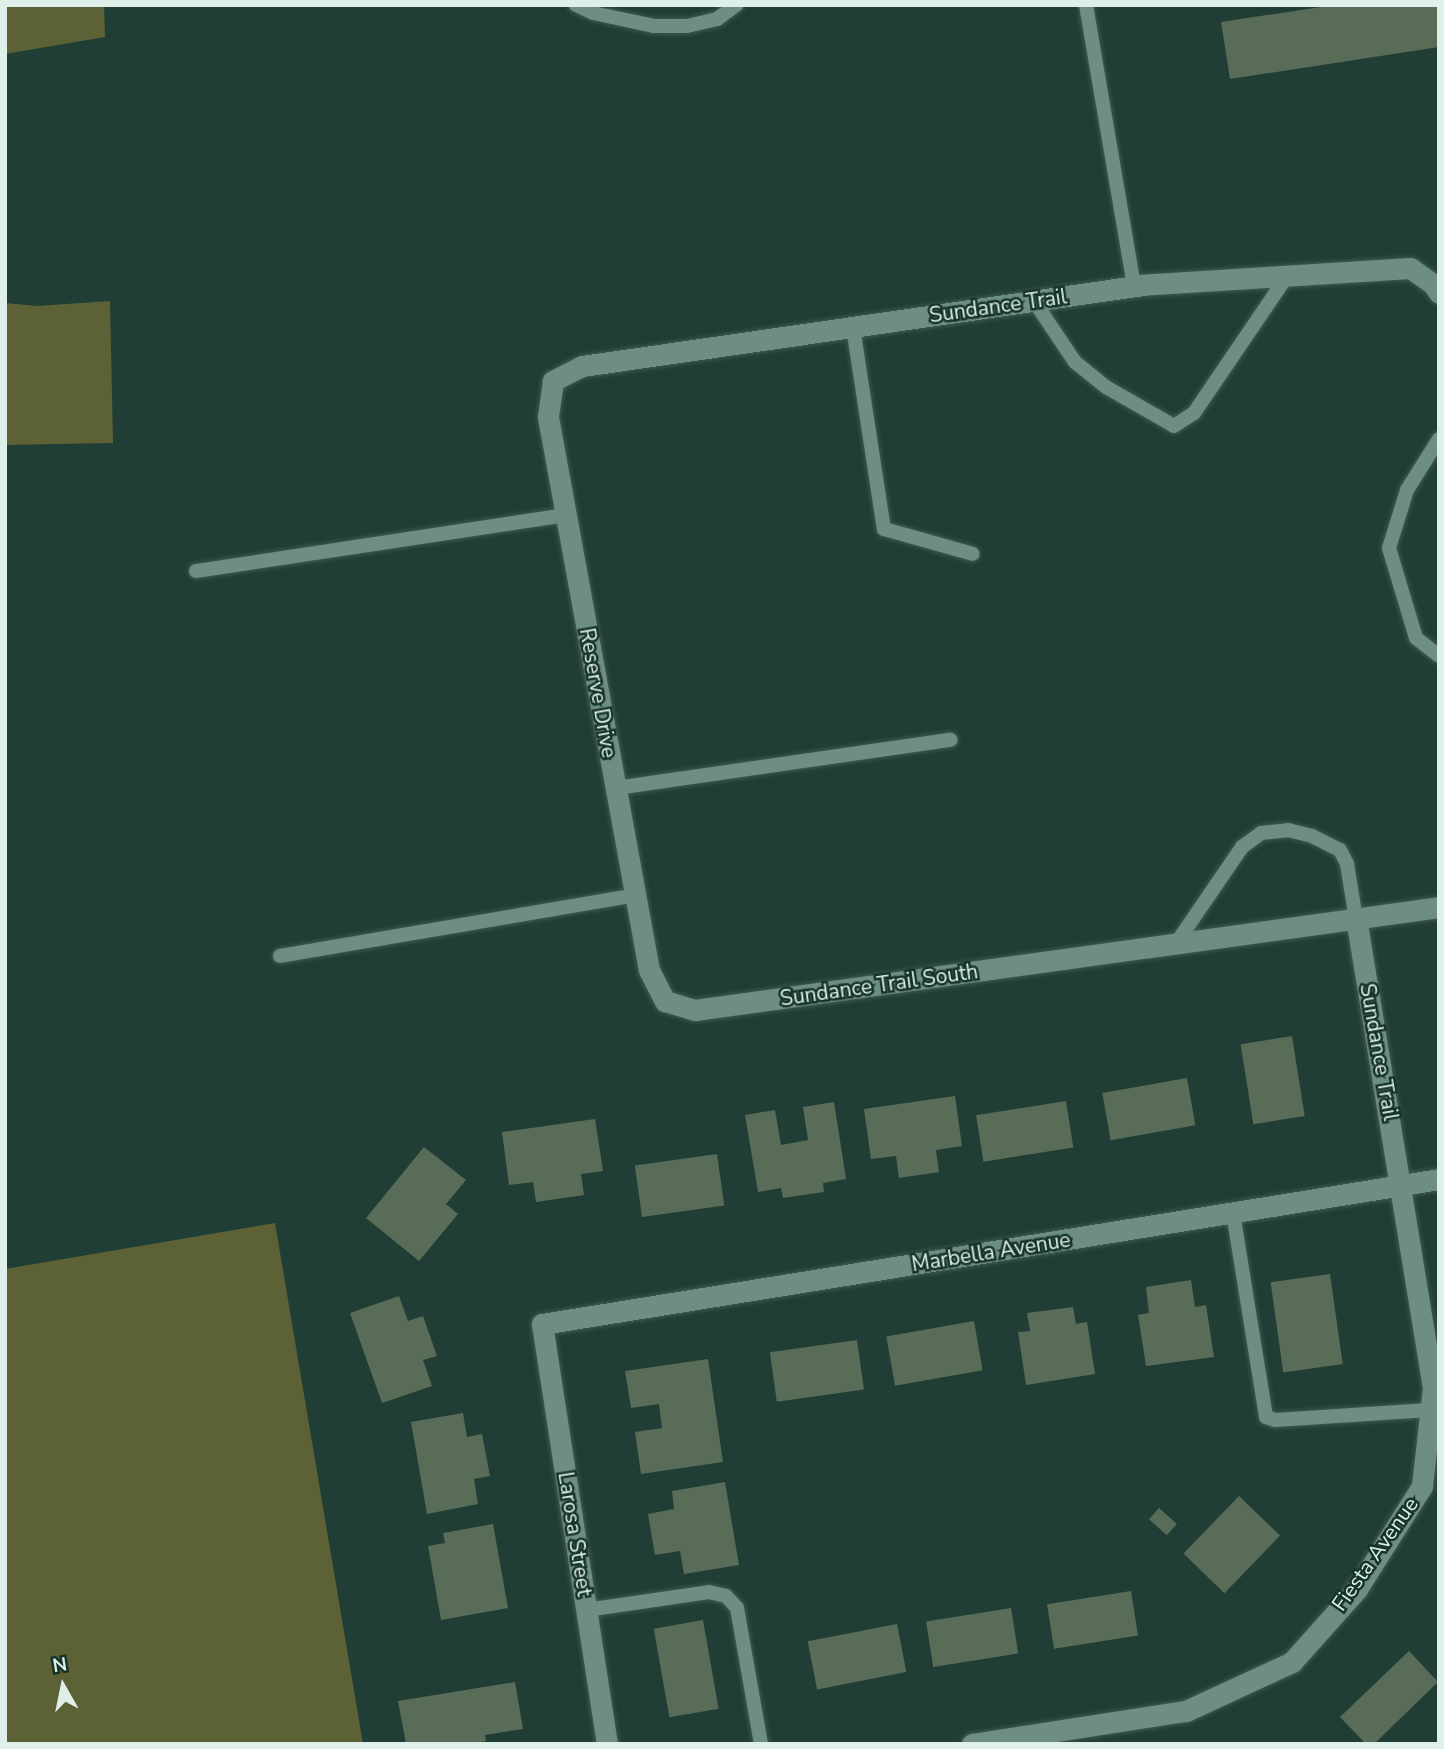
<!DOCTYPE html>
<style>
body{margin:0}
#map{position:relative;width:1444px;height:1749px;overflow:hidden;background:#213e36;font-family:"Nunito Sans",sans-serif}
div>[style]{position:absolute}
[style*='--x']{left:calc(var(--x)*1px);top:calc(var(--y)*1px);width:calc(var(--w)*1px);rotate:calc(var(--a)*1deg)}
.green>*{inset:0;background:#5d6136}
.building>*{inset:0;background:#596c58;transform-origin:0 0}
.roads{filter:drop-shadow(0 0 2px #3f5a52) drop-shadow(0 0 2px #3f5a52)}
.lane>*{height:14px;margin:-7px;padding:0 7px;transform-origin:7px;border-radius:7px;background:#6e8d83}
.street>*{height:21px;margin:-10.5px;padding:0 10.5px;transform-origin:10.5px;border-radius:10.5px;background:#6e8d83}
span{translate:-50% -50%;white-space:nowrap;text-align:center;line-height:1.15;-webkit-text-stroke:5px #17342c;paint-order:stroke}
.street-label{font-size:21px;color:#dff0ea}
.frame{position:absolute;inset:0;border:7px solid #dff0ea;pointer-events:none}
.north{position:absolute;left:28px;top:1651px;width:70px;height:70px;-webkit-text-stroke:5px #17342c;paint-order:stroke;rotate:351deg;font-size:19px;font-weight:700;line-height:28px;text-align:center;color:#dff0ea}
.north::after{content:'';display:block;margin:auto;width:24px;height:32px;background:#dff0ea;clip-path:polygon(50% 0,100% 100%,50% 72%,0 100%)}
</style>
<div id="map">
<div class="green">
<i style="clip-path:polygon(5px 5px,104px 5px,105px 37px,5px 54px)"></i>
<i style="clip-path:polygon(110px 301px,113px 443px,5px 445px,5px 303px,37px 306px)"></i>
<i style="clip-path:polygon(275px 1223px,363px 1744px,5px 1744px,5px 1269px)"></i>
</div>
<div class="building">
<i style="clip-path:polygon(1334px 5px,1439px 5px,1439px 47px,1230px 79px,1221px 22px)"></i>
<i style="left:1292px;top:1036px;width:81px;height:52px;rotate:81deg"></i>
<i style="left:1187px;top:1078px;width:48px;height:86px;rotate:80deg"></i>
<i style="clip-path:polygon(955px 1096px,962px 1146px,936px 1150px,939px 1172px,899px 1178px,896px 1156px,871px 1159px,864px 1109px)"></i>
<i style="left:1066px;top:1101px;width:47px;height:91px;rotate:81deg"></i>
<i style="clip-path:polygon(834px 1102px,846px 1179px,823px 1183px,824px 1192px,783px 1198px,781px 1188px,758px 1192px,745px 1115px,775px 1110px,781px 1145px,808px 1140px,803px 1107px)"></i>
<i style="clip-path:polygon(595px 1119px,603px 1171px,581px 1174px,584px 1195px,536px 1202px,533px 1182px,509px 1185px,502px 1132px)"></i>
<i style="clip-path:polygon(424px 1147px,466px 1180px,446px 1204px,458px 1214px,419px 1261px,366px 1218px)"></i>
<i style="left:717px;top:1154px;width:52px;height:83px;rotate:82deg"></i>
<i style="left:1330px;top:1274px;width:91px;height:60px;rotate:82deg"></i>
<i style="clip-path:polygon(1191px 1280px,1195px 1307px,1206px 1305px,1214px 1357px,1146px 1366px,1138px 1315px,1149px 1313px,1146px 1287px)"></i>
<i style="clip-path:polygon(399px 1296px,408px 1321px,423px 1316px,437px 1356px,423px 1360px,432px 1386px,382px 1403px,350px 1313px)"></i>
<i style="clip-path:polygon(1073px 1307px,1076px 1324px,1087px 1322px,1095px 1374px,1026px 1385px,1018px 1332px,1030px 1331px,1027px 1313px)"></i>
<i style="left:974px;top:1321px;width:50px;height:89px;rotate:80deg"></i>
<i style="left:857px;top:1340px;width:50px;height:88px;rotate:82deg"></i>
<i style="clip-path:polygon(708px 1359px,723px 1462px,641px 1474px,635px 1432px,662px 1428px,659px 1404px,631px 1408px,625px 1371px)"></i>
<i style="clip-path:polygon(463px 1413px,467px 1437px,482px 1434px,490px 1476px,474px 1479px,478px 1504px,427px 1514px,411px 1422px)"></i>
<i style="clip-path:polygon(725px 1482px,739px 1565px,684px 1574px,680px 1551px,655px 1555px,648px 1514px,674px 1509px,672px 1491px)"></i>
<i style="left:1239px;top:1496px;width:57px;height:80px;rotate:44deg"></i>
<i style="left:1159px;top:1508px;width:24px;height:15px;rotate:42deg"></i>
<i style="clip-path:polygon(493px 1524px,508px 1608px,441px 1620px,428px 1546px,445px 1543px,443px 1533px)"></i>
<i style="left:1131px;top:1591px;width:45px;height:85px;rotate:81deg"></i>
<i style="left:1011px;top:1608px;width:46px;height:86px;rotate:81deg"></i>
<i style="left:703px;top:1620px;width:90px;height:50px;rotate:80deg"></i>
<i style="left:897px;top:1624px;width:49px;height:91px;rotate:79deg"></i>
<i style="clip-path:polygon(1409px 1651px,1438px 1682px,1374px 1744px,1366px 1744px,1340px 1717px)"></i>
<i style="clip-path:polygon(515px 1682px,523px 1729px,485px 1735px,486px 1741px,469px 1744px,406px 1744px,398px 1701px)"></i>
</div>
<div class="roads">
<div class="lane">
<i style="--x:576;--y:5;--w:19;--a:25"></i>
<i style="--x:593;--y:13;--w:62;--a:12"></i>
<i style="--x:654;--y:26;--w:33;--a:0"></i>
<i style="--x:687;--y:26;--w:31;--a:-13"></i>
<i style="--x:717;--y:19;--w:24;--a:-36"></i>
<i style="--x:1086;--y:5;--w:286;--a:80.3"></i>
<i style="--x:1034;--y:301;--w:73;--a:56.1"></i>
<i style="--x:1075;--y:362;--w:40;--a:39"></i>
<i style="--x:1106;--y:387;--w:78;--a:29.8"></i>
<i style="--x:1174;--y:426;--w:24;--a:-33"></i>
<i style="--x:1194;--y:413;--w:166;--a:-55.8"></i>
<i style="--x:853;--y:327;--w:204;--a:81.3"></i>
<i style="--x:884;--y:529;--w:92;--a:15.7"></i>
<i style="--x:1439;--y:439;--w:60;--a:122.1"></i>
<i style="--x:1407;--y:490;--w:61;--a:107.2"></i>
<i style="--x:1389;--y:548;--w:94;--a:73.3"></i>
<i style="--x:1416;--y:638;--w:29;--a:38"></i>
<i style="--x:196;--y:571;--w:374;--a:-8.6"></i>
<i style="--x:616;--y:788;--w:338;--a:-8.2"></i>
<i style="--x:1175;--y:945;--w:119;--a:-55.6"></i>
<i style="--x:1242;--y:847;--w:24;--a:-36"></i>
<i style="--x:1261;--y:833;--w:27;--a:-6"></i>
<i style="--x:1288;--y:830;--w:25;--a:14"></i>
<i style="--x:1312;--y:836;--w:31;--a:27"></i>
<i style="--x:1340;--y:850;--w:16;--a:63"></i>
<i style="--x:1347;--y:864;--w:56;--a:80.7"></i>
<i style="--x:280;--y:956;--w:360;--a:-9.7"></i>
<i style="--x:1233;--y:1213;--w:207;--a:80.8"></i>
<i style="--x:1266;--y:1417;--w:9;--a:18"></i>
<i style="--x:1275;--y:1420;--w:155;--a:-3.7"></i>
<i style="--x:586;--y:1610;--w:124;--a:-8.3"></i>
<i style="--x:709;--y:1592;--w:17;--a:13"></i>
<i style="--x:726;--y:1596;--w:16;--a:47"></i>
<i style="--x:737;--y:1608;--w:138;--a:80"></i>
</div>
<div class="street">
<i style="--x:1439;--y:293;--w:11;--a:-124"></i>
<i style="--x:1433;--y:284;--w:28;--a:-145"></i>
<i style="--x:1410;--y:268;--w:268;--a:176.4"></i>
<i style="--x:1143;--y:285;--w:567;--a:171.78"></i>
<i style="--x:582;--y:366;--w:33;--a:153"></i>
<i style="--x:553;--y:381;--w:36;--a:98"></i>
<i style="--x:548;--y:417;--w:562;--a:79.65"></i>
<i style="--x:649;--y:970;--w:35;--a:63"></i>
<i style="--x:665;--y:1001;--w:31;--a:17"></i>
<i style="--x:695;--y:1010;--w:751;--a:-7.88"></i>
<i style="--x:607;--y:1744;--w:425;--a:-98.8"></i>
<i style="--x:542;--y:1324;--w:909;--a:-9.18"></i>
<i style="--x:972;--y:1744;--w:217;--a:-8.8"></i>
<i style="--x:1186;--y:1711;--w:117;--a:-24.8"></i>
<i style="--x:1292;--y:1662;--w:98;--a:-48.3"></i>
<i style="--x:1357;--y:1589;--w:122;--a:-57.7"></i>
<i style="--x:1422;--y:1486;--w:99;--a:-83.6"></i>
<i style="--x:1433;--y:1388;--w:475;--a:-99.3"></i>
</div>
</div>
<div class="street-label">
<span style="left:998px;top:306px;rotate:-8deg">Sundance Trail</span>
<span style="left:598px;top:693px;rotate:80deg">Reserve Drive</span>
<span style="left:879px;top:985px;rotate:-8deg">Sundance Trail South</span>
<span style="left:1379px;top:1052px;rotate:80deg">Sundance Trail</span>
<span style="left:991px;top:1252px;rotate:-9deg">Marbella Avenue</span>
<span style="left:575px;top:1534px;rotate:81deg">Larosa Street</span>
<span style="left:1375px;top:1554px;rotate:-55deg">Fiesta Avenue</span>
</div>
<div class="frame"></div>
<div class="north">N</div>
</div>
